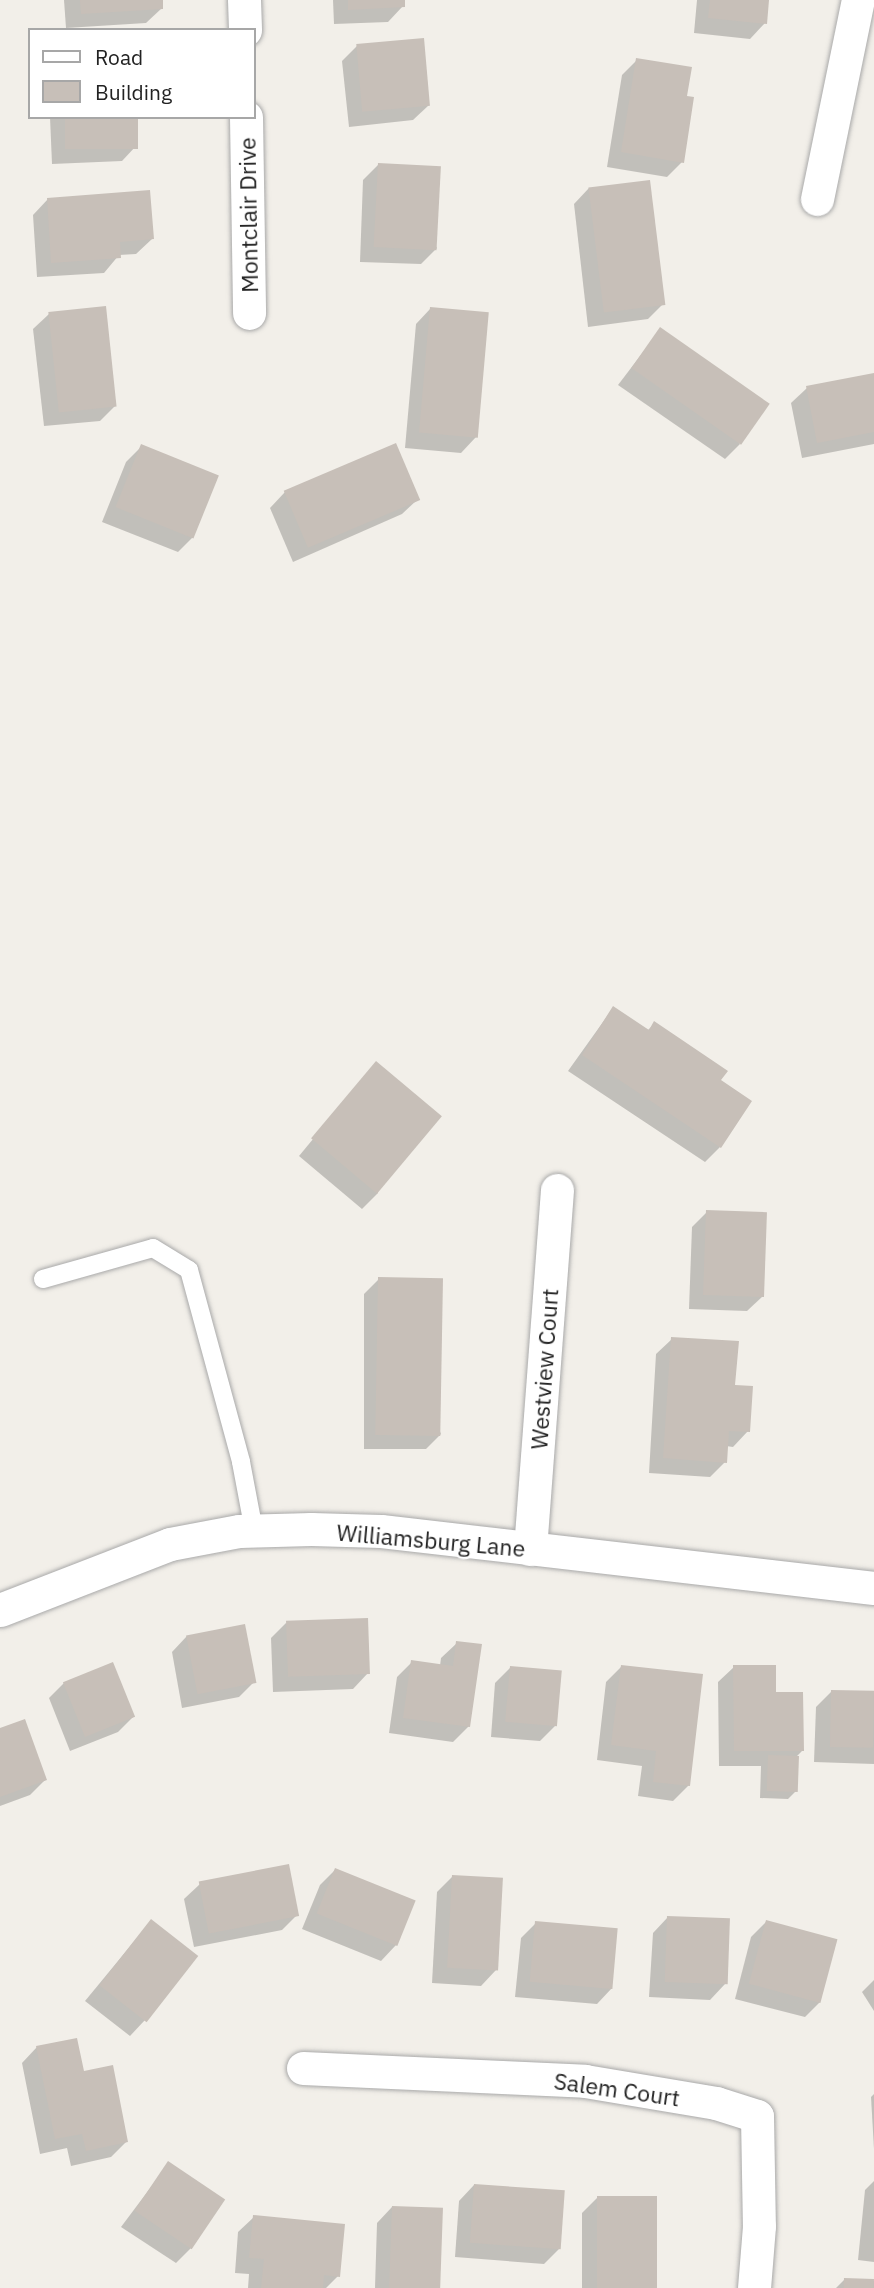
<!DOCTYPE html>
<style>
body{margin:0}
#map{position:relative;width:874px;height:2288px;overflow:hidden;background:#f2efe9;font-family:"IBM Plex Sans",sans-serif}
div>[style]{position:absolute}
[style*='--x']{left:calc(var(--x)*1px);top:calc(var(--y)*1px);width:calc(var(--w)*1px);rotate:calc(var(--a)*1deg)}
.shadow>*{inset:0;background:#0003}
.building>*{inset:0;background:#c7bfb8;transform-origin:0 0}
.roads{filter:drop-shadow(0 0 2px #a9a9a9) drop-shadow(0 0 2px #a9a9a9)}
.service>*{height:18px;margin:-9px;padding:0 9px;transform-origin:9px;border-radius:9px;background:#fff}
.minor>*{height:33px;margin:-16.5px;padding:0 16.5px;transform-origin:16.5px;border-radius:16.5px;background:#fff}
span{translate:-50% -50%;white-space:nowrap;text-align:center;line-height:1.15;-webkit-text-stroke:5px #fff;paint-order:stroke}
.street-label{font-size:23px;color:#222}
.legend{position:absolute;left:28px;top:28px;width:228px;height:91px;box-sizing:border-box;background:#fff;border:2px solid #a7a7a7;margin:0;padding:9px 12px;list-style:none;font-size:21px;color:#222}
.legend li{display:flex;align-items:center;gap:14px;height:35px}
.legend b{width:35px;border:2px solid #a7a7a7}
</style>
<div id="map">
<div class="shadow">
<i style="clip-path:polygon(64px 0,161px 0,162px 8px,146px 23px,66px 28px)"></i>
<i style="clip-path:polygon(333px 0,403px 0,403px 6px,388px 22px,334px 24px)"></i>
<i style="clip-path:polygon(697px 0,767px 0,765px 23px,750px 39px,694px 33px)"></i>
<i style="clip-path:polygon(357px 46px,429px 105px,413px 120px,349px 127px,342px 61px)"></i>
<i style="clip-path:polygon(637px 60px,682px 162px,667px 177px,607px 167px,622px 75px)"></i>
<i style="clip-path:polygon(50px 117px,136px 117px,137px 145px,122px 161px,52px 164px)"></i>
<i style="clip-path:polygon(378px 165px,437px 248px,421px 264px,360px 262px,363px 180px)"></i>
<i style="clip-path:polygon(589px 188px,663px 304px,648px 319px,588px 327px,574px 204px)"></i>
<i style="clip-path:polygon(48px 199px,152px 239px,136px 254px,119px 255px,104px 273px,37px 277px,33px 215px)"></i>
<i style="clip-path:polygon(431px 308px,476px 437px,461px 453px,405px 448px,416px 324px)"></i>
<i style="clip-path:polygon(49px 314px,116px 405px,100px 421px,44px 426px,33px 329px)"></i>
<i style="clip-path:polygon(660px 330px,740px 444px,725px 459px,618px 385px)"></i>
<i style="clip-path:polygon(874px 375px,874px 444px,802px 458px,791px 403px,807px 388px)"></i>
<i style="clip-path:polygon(141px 447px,193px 537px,178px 552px,102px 522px,126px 462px)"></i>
<i style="clip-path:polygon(285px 492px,418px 499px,402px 514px,293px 562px,270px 508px)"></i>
<i style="clip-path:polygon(613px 1008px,647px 1031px,654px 1024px,720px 1147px,705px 1162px,568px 1071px)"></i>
<i style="clip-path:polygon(376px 1063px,378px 1193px,362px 1209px,299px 1156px)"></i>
<i style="clip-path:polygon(707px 1212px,763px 1296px,747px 1311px,689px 1309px,692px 1227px)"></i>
<i style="clip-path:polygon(379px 1279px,441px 1434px,426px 1449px,364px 1449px,364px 1294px)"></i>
<i style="clip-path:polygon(672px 1339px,734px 1386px,748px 1431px,733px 1447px,726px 1446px,725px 1462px,710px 1477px,649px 1473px,656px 1354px)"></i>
<i style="clip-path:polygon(286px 1623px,368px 1673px,353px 1689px,273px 1692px,271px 1638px)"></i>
<i style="clip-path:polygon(187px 1636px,254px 1682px,239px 1697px,182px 1708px,172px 1652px)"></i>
<i style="clip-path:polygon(457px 1643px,469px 1726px,453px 1742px,389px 1733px,397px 1677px,412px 1662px,440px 1666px,441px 1658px)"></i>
<i style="clip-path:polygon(621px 1667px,689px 1785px,673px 1801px,638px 1796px,642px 1766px,597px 1760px,606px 1682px)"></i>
<i style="clip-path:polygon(734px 1667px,774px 1694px,802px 1751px,797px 1756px,796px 1791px,788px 1799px,760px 1798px,761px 1766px,719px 1766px,718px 1682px)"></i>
<i style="clip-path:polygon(510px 1668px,555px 1726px,540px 1741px,491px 1737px,495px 1683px)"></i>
<i style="clip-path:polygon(64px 1683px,133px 1717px,118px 1732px,70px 1751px,49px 1698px)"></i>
<i style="clip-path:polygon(831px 1692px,874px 1693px,874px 1764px,814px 1762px,816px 1707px)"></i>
<i style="clip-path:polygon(0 1730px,45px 1780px,30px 1795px,0 1806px)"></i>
<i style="clip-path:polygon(335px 1870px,414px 1902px,396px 1945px,381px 1961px,302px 1929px,320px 1885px)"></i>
<i style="clip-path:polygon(452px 1877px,496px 1970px,481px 1986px,432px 1983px,437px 1892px)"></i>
<i style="clip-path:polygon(200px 1884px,297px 1915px,282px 1930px,194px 1947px,184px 1899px)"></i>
<i style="clip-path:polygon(668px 1917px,725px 1984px,710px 2000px,649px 1997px,653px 1933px)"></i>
<i style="clip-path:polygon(151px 1921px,145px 2020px,130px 2036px,85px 2001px)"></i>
<i style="clip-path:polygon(766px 1922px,820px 2002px,805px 2017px,735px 1999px,751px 1937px)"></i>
<i style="clip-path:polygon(536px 1923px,612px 1988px,597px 2004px,515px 1997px,521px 1938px)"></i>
<i style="clip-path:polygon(874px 1980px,874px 2011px,862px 1992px)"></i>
<i style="clip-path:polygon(37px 2047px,126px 2142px,111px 2157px,71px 2166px,67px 2148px,40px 2154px,22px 2063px)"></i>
<i style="clip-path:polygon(874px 2094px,874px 2149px,871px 2097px)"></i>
<i style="clip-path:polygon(169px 2163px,191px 2248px,176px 2263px,121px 2227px)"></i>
<i style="clip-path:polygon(874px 2181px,874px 2262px,858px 2260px,865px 2190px)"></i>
<i style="clip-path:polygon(474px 2185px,559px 2249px,544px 2264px,455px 2257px,459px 2201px)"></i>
<i style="clip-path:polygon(597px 2198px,655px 2288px,582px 2288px,582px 2213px)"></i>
<i style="clip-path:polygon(392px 2207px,438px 2288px,375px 2288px,377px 2223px)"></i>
<i style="clip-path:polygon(254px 2217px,338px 2276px,326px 2288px,248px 2288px,249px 2274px,235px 2273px,238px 2232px)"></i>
<i style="clip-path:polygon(845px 2279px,874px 2281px,874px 2288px,836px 2288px)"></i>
</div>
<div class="building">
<i style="clip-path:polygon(80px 0,163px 0,163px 9px,81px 14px)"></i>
<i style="clip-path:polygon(348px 0,405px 0,405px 7px,348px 10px)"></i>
<i style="clip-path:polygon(710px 0,769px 0,767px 24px,708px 18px)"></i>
<i style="left:424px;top:38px;width:68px;height:68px;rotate:85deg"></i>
<i style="clip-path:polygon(636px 58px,692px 67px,687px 96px,694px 97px,684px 163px,621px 152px)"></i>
<i style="left:65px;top:117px;width:73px;height:32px"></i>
<i style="left:378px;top:163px;width:63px;height:84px;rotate:3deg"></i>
<i style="left:650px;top:180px;width:126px;height:62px;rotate:83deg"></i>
<i style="clip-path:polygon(150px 190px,154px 239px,120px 242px,121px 258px,51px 263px,47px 198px)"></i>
<i style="left:106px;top:306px;width:101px;height:58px;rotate:84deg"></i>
<i style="left:430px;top:307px;width:59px;height:126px;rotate:5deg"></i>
<i style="left:660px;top:327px;width:134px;height:50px;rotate:35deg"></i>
<i style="clip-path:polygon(874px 373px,874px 432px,817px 443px,806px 386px)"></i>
<i style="left:396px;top:443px;width:62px;height:122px;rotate:67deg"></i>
<i style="left:141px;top:444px;width:84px;height:68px;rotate:22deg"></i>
<i style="clip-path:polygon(613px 1006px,649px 1030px,654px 1021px,728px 1071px,721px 1080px,752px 1101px,721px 1148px,582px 1055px)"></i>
<i style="left:376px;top:1061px;width:86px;height:101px;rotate:40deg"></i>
<i style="left:706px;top:1210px;width:61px;height:85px;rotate:2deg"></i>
<i style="left:378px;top:1277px;width:65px;height:158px;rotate:1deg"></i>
<i style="clip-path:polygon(671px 1337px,739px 1341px,735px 1385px,753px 1386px,750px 1432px,729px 1431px,727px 1463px,663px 1458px)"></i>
<i style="left:368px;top:1618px;width:56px;height:82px;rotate:88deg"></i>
<i style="left:245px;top:1624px;width:60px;height:60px;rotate:79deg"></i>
<i style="clip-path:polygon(456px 1641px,482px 1644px,470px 1727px,403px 1718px,411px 1660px,453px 1666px)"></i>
<i style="left:113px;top:1662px;width:59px;height:54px;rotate:68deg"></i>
<i style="clip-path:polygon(621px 1665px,703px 1674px,690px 1786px,653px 1782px,656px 1751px,611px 1745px)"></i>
<i style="clip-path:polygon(733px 1665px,776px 1665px,776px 1692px,803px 1692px,804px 1751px,734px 1751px)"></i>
<i style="left:510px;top:1666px;width:52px;height:56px;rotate:5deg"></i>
<i style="left:831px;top:1690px;width:43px;height:57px;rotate:1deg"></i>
<i style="clip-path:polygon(25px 1719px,47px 1780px,0 1797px,0 1728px)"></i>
<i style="left:768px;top:1755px;width:31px;height:36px;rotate:2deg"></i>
<i style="left:289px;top:1864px;width:53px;height:92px;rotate:79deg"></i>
<i style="left:335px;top:1868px;width:87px;height:49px;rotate:22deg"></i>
<i style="left:452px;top:1875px;width:51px;height:93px;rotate:3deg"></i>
<i style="left:667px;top:1916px;width:63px;height:66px;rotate:2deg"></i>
<i style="left:151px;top:1919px;width:60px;height:84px;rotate:38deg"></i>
<i style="left:766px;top:1920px;width:74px;height:66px;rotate:15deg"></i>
<i style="left:535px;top:1921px;width:83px;height:61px;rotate:5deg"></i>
<i style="clip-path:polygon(77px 2038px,84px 2071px,113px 2065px,128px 2142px,86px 2151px,82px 2134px,55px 2139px,36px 2046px)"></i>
<i style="left:168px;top:2161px;width:69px;height:60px;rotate:34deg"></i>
<i style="left:474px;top:2184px;width:91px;height:59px;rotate:4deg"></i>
<i style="left:597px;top:2196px;width:60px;height:92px"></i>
<i style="left:392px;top:2206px;width:51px;height:82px;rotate:2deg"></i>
<i style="clip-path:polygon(253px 2215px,345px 2224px,340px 2277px,324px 2275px,323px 2288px,261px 2288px,264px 2259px,249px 2258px)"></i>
<i style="left:844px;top:2278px;width:30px;height:10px;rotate:2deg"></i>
</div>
<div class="roads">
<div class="service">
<i style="--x:43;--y:1279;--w:114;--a:-15.7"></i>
<i style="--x:153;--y:1248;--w:42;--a:31.4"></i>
<i style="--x:189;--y:1270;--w:199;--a:74.8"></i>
<i style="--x:241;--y:1462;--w:70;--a:79.3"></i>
</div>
<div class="minor">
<i style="--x:244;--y:0;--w:30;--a:88"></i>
<i style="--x:246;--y:117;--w:196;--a:89.1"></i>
<i style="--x:817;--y:199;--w:203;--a:-78.4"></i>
<i style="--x:530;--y:1549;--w:360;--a:-85.7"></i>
<i style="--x:0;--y:1610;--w:182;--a:-21.2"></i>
<i style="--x:170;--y:1544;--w:70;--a:-10.7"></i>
<i style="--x:239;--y:1531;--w:72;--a:-1.6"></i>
<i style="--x:311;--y:1529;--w:70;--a:1.6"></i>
<i style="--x:381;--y:1531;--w:496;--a:6.6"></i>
<i style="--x:303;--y:2068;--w:282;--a:2.6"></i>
<i style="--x:585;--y:2081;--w:133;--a:9.5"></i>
<i style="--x:716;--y:2103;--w:43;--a:17.6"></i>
<i style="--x:757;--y:2116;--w:110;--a:89"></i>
<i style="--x:759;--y:2226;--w:62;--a:94.6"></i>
</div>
</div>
<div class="street-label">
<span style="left:248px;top:215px;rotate:-91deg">Montclair Drive</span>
<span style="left:544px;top:1369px;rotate:-86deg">Westview Court</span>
<span style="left:431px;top:1540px;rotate:5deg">Williamsburg Lane</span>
<span style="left:617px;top:2089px;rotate:8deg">Salem Court</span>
</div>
<ul class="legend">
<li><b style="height:9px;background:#fff"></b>Road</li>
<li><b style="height:19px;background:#c7bfb8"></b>Building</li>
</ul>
</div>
